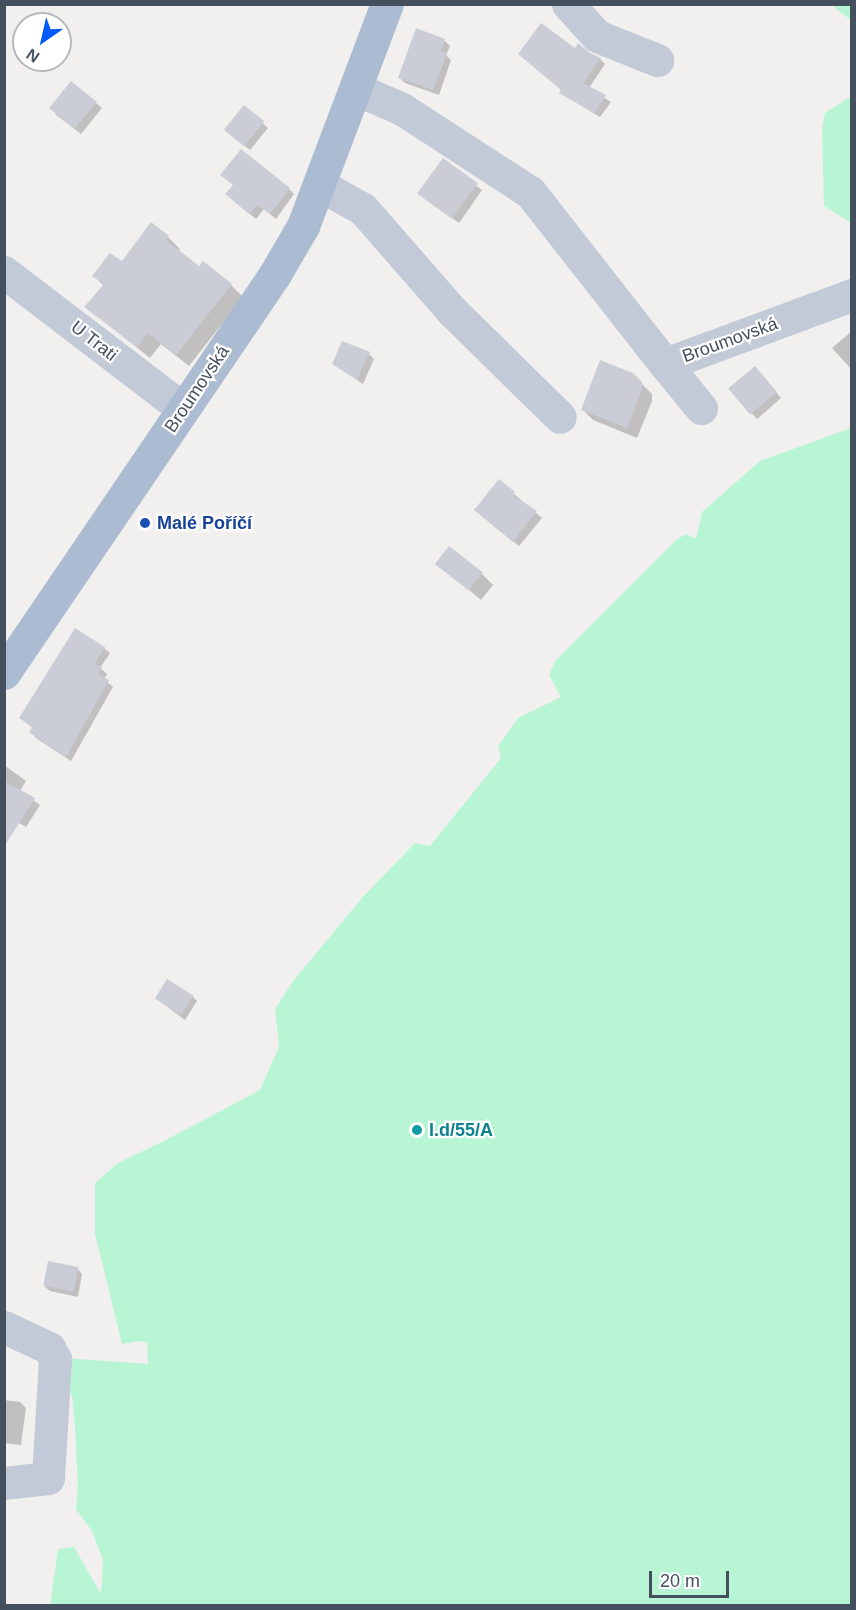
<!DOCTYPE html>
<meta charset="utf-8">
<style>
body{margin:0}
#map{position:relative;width:856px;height:1610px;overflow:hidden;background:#f2efef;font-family:Helvetica,sans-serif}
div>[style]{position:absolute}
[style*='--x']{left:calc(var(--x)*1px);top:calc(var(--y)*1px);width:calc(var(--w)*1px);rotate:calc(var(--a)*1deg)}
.green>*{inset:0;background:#b8f5d5}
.shadow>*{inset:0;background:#0003}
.building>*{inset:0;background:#cacdd5;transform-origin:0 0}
.minor>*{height:33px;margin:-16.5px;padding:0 16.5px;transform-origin:16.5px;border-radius:16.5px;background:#c1cad6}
.major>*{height:33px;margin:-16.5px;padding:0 16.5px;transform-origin:16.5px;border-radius:16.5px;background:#abbbd1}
.dots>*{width:16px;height:16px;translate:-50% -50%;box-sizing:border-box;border:3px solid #fff;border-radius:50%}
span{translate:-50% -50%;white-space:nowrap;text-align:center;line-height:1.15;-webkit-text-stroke:4.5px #fff;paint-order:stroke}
.street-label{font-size:18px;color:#45505f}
.transit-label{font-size:18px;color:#164399;font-weight:700}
.left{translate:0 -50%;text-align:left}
.culture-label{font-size:18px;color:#0d838f;font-weight:700}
.frame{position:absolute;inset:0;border:6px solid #45505f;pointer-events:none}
.north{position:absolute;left:12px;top:12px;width:60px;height:60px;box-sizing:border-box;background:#fff;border:2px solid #b5b9bf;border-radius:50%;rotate:214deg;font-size:16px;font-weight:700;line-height:24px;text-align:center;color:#45505f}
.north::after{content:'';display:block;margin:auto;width:21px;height:27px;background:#035af8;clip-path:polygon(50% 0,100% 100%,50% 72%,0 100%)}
.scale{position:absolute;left:649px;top:1571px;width:80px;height:27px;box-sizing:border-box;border:3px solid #45505f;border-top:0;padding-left:8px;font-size:18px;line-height:21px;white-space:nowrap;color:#45505f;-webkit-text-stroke:4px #fff;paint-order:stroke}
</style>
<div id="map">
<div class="green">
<i style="clip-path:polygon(833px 5px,851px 5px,851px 20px,835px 8px)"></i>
<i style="clip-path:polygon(851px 41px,852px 223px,851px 223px,824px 206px,822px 128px,825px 113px,851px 96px)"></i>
<i style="clip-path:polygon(851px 428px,851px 1605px,50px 1606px,58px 1549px,74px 1547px,101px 1594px,103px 1560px,92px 1531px,76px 1509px,78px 1488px,75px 1426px,72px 1396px,64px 1382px,65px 1358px,148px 1364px,147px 1343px,140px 1341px,122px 1344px,95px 1234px,95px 1183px,118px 1163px,164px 1141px,260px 1090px,279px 1047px,275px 1009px,294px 980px,362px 898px,415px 843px,430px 846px,501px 758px,498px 746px,518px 718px,561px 697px,549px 675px,555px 661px,677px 539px,686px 534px,696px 539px,702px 512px,760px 461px)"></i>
</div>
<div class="shadow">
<i style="clip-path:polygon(444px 40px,450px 46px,446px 55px,451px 60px,439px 95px,405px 83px,399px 77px)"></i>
<i style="clip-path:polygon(576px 50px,600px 59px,605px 64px,589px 88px,611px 102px,600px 117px,561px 93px)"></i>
<i style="clip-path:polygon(96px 103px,102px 108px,81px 134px,55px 114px)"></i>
<i style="clip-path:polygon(244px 107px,268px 128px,250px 150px,231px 135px)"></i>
<i style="clip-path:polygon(443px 161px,482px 190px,459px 223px,425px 199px)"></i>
<i style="clip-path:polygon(289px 189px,294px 194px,276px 219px,264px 209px,256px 219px,232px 199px)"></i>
<i style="clip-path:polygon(168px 237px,180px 249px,178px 251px,200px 268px,231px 285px,243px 297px,189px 366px,161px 344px,150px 358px,86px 307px,104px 286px,94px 276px)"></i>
<i style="clip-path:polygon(852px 331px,852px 370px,832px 348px)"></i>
<i style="clip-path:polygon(369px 354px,374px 359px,363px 384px,333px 364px)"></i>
<i style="clip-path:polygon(760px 373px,781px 398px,757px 419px,730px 390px)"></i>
<i style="clip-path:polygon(641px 383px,652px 394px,652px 401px,637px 438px,593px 420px,583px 410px)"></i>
<i style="clip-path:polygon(499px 481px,542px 518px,519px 546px,481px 515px)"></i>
<i style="clip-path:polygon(437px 563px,482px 574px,493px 585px,481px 600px)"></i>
<i style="clip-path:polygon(104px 648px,110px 653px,100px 668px,107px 674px,104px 679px,113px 687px,71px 761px,36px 738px,31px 732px,33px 728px,20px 718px)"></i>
<i style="clip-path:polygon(4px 765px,26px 781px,20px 791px,40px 805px,26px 827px,4px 814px)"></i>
<i style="clip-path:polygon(192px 996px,197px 1001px,185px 1020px,157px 999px)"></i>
<i style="clip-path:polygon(77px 1268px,82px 1274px,78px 1297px,50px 1291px,44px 1286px)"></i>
<i style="clip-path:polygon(4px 1400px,20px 1402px,26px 1408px,21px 1445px,4px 1443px)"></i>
</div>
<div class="building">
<i style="clip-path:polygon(541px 23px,575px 48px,578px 43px,590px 53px,601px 58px,583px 83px,606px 95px,594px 113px,559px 93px,561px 90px,518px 54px)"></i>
<i style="clip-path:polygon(416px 28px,445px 39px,441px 51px,447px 54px,433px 90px,398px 78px)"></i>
<i style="left:71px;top:81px;width:33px;height:35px;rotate:39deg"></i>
<i style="left:244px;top:105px;width:26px;height:32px;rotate:39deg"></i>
<i style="clip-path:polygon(241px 149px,290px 188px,270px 214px,258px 205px,249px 214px,225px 194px,233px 185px,220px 175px)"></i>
<i style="left:443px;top:158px;width:43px;height:44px;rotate:36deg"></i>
<i style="clip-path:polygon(151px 222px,169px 236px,166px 240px,199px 266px,203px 261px,232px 284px,176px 355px,148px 333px,137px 347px,84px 307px,104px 284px,92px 276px,110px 253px,122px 261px)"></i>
<i style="clip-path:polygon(342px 341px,370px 352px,357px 380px,332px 364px)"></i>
<i style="clip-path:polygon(600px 360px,633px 373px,642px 382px,642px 390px,627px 428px,581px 410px)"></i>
<i style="left:755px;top:366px;width:34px;height:35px;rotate:50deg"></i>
<i style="clip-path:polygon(499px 479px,515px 492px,513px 495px,537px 511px,513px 542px,474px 510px)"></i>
<i style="left:449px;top:546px;width:43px;height:23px;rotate:38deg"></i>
<i style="clip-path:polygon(75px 628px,105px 647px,95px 663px,102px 668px,98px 674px,109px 680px,66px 757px,29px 732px,33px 727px,19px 718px)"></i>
<i style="clip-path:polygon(4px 781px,35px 798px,4px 847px)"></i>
<i style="left:167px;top:979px;width:31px;height:23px;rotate:32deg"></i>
<i style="left:48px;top:1261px;width:31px;height:25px;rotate:11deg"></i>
</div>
<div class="minor">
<i style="--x:568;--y:4;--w:43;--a:47.8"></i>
<i style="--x:597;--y:36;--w:65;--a:21.8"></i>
<i style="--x:356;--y:89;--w:50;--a:23.5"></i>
<i style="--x:402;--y:109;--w:153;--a:33"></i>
<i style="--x:530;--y:192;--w:219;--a:51.9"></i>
<i style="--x:665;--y:364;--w:199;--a:-20.3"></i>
<i style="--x:320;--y:185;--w:49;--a:29.2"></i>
<i style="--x:363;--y:209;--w:135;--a:48.9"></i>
<i style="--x:452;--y:311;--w:151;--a:44.5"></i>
<i style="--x:4;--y:272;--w:225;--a:37.4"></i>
<i style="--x:665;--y:364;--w:57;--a:50.7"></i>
<i style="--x:4;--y:1327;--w:50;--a:25"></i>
<i style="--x:49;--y:1348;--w:13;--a:61"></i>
<i style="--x:55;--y:1359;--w:119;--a:93.4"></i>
<i style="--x:48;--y:1478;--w:44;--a:173.5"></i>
</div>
<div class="major">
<i style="--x:4;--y:673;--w:482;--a:-55.8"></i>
<i style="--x:275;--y:274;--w:56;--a:-59.7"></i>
<i style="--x:303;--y:226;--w:237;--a:-69.3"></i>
</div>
<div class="dots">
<i style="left:145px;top:523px;background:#1a4fb4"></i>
<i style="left:417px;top:1130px;background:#0f9aa8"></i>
</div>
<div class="street-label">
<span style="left:730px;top:340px;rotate:-20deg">Broumovská</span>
<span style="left:94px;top:341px;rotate:38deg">U Trati</span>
<span style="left:197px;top:389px;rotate:-56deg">Broumovská</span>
</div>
<div class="transit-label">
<span class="left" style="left:157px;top:523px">Malé Poříčí</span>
</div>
<div class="culture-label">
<span class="left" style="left:429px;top:1130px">I.d/55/A</span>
</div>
<div class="frame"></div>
<div class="north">N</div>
<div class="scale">20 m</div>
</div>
